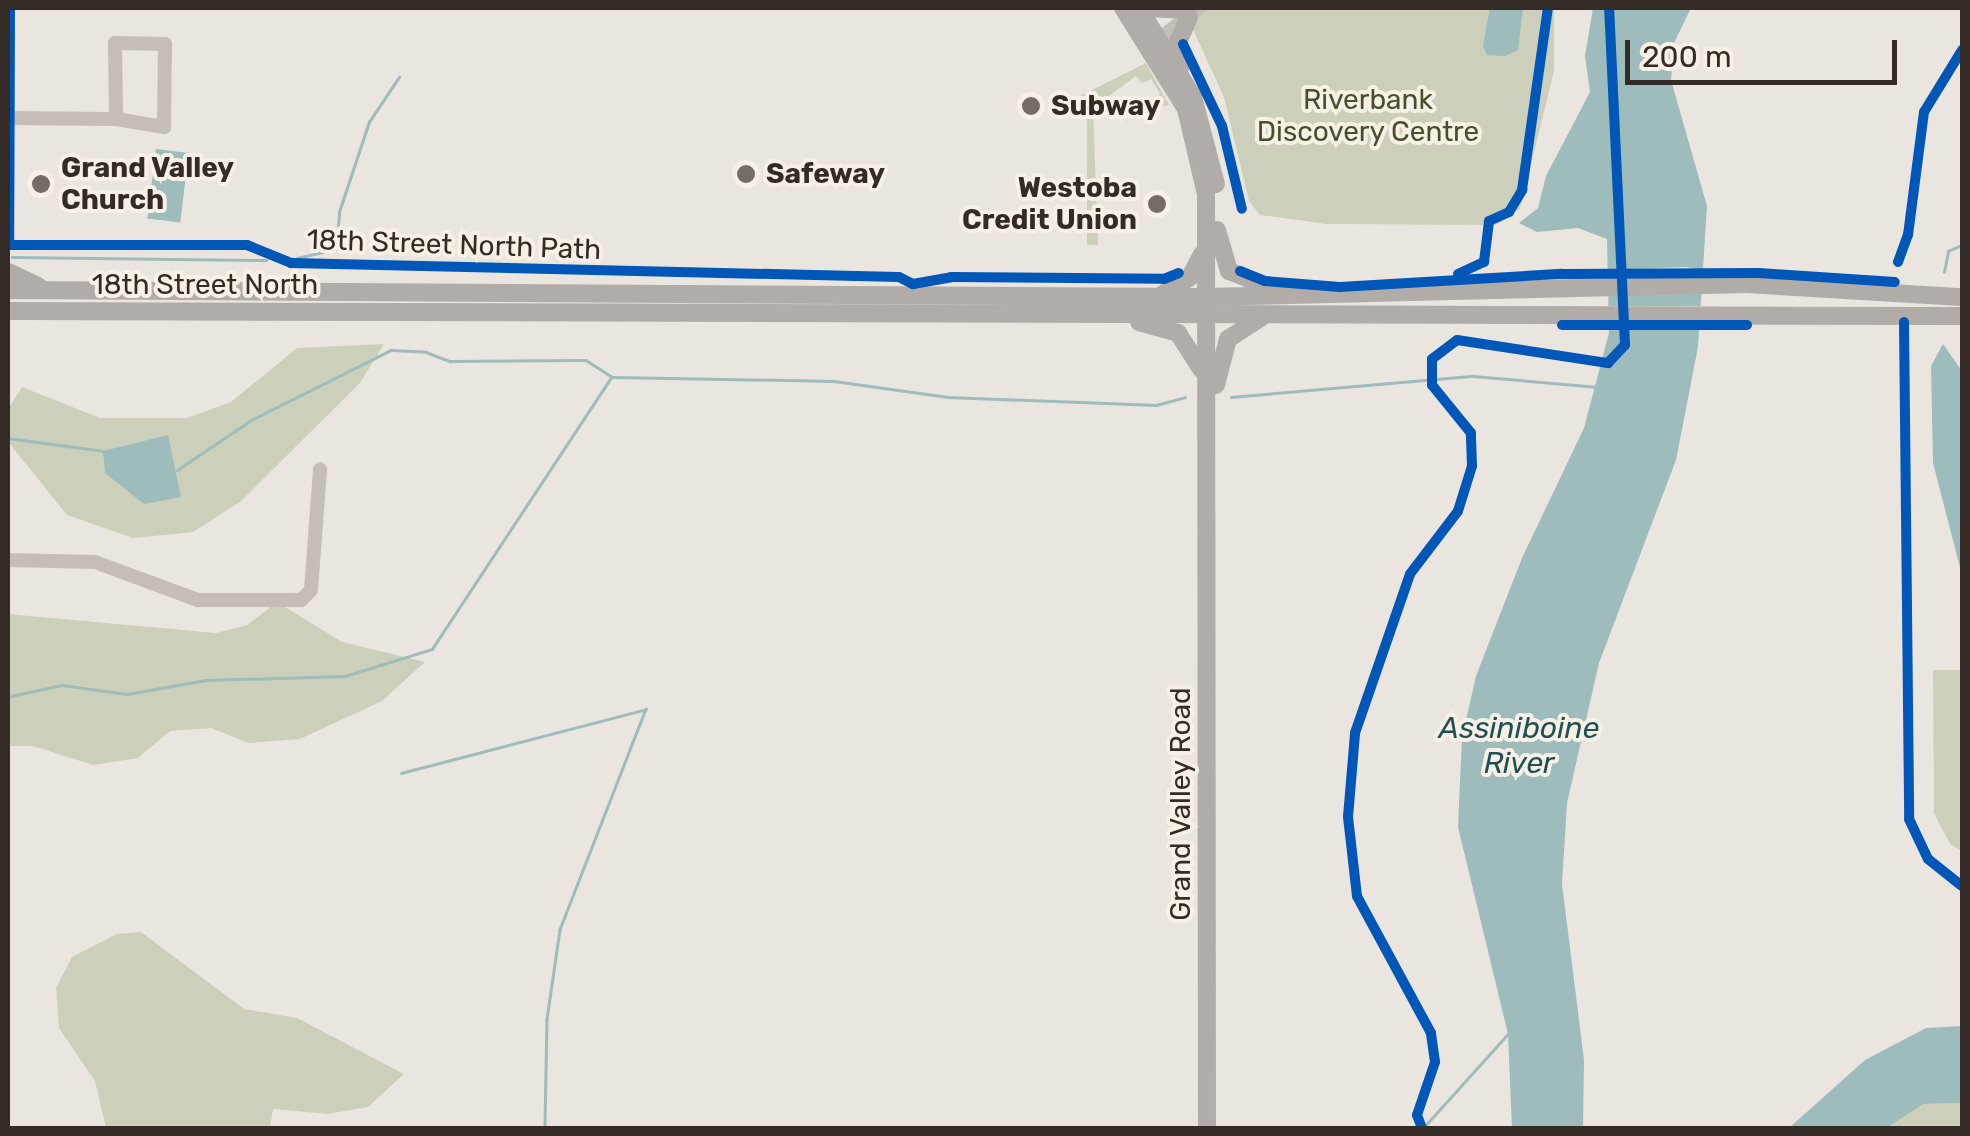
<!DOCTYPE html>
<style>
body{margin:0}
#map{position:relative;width:1970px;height:1136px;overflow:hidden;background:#ebe5df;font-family:Rubik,sans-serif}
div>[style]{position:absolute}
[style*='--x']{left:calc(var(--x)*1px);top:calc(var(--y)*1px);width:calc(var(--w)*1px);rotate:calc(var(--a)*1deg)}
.green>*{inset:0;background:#ccd0ba}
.water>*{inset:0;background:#9dbcbb;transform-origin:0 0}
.pier>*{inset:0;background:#ebe5df;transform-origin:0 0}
.stream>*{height:2.5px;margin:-1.25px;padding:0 1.25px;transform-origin:1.25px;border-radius:1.25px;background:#9dbcbb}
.minor>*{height:14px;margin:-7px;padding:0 7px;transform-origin:7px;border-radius:7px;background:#c4bdb8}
.major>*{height:18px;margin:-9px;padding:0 9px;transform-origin:9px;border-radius:9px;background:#b2aca8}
.cycleway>*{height:10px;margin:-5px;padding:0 5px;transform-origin:5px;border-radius:5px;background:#0057b8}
.dots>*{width:28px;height:28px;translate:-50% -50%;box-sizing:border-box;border:5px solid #f8f0e6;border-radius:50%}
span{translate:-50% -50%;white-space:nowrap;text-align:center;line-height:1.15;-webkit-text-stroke:8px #f8f0e6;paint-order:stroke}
.park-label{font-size:28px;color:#44512c}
.poi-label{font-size:28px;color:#342b27;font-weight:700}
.left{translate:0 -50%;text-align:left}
.right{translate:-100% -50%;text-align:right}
.street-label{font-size:28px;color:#342b27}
.water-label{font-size:30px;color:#1f5153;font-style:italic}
.frame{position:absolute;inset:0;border:10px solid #342b27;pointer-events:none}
.scale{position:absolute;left:1625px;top:40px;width:272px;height:45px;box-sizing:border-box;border:5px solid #342b27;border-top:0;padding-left:12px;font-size:30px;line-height:35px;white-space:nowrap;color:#342b27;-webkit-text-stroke:8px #f8f0e6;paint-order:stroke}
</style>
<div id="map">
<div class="green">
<i style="clip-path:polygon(1183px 8px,1554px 8px,1554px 71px,1520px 209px,1496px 225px,1327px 224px,1260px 215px,1249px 201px,1224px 97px)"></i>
<i style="clip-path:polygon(1146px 63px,1169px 105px,1152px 107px,1160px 94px,1151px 79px,1142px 83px,1136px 76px,1093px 108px,1098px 245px,1087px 245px,1087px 102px,1080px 96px)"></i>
<i style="clip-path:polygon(384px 344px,360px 383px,240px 502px,193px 532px,133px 538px,67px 515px,10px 444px,10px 406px,22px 387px,100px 418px,187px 418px,231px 402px,297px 348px)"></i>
<i style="clip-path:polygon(277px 602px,342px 642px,425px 662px,382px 701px,300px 739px,249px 743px,211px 728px,170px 731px,138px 758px,93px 765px,33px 746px,8px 746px,8px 614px,216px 633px,247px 625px)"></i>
<i style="clip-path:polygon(1933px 670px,1962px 670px,1962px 851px,1950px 844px,1934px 813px)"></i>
<i style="clip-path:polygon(141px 932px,244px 1009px,297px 1018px,404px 1074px,368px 1107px,328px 1114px,273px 1109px,270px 1128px,106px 1128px,95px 1081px,59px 1028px,56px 988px,72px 957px,117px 934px)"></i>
<i style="clip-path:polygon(1962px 1103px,1962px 1128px,1887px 1128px,1923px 1104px)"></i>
</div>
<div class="water">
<i style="clip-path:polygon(1490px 8px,1523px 8px,1518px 50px,1505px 56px,1487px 55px,1483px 46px)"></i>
<i style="clip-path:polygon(1593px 8px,1691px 8px,1674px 43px,1671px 80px,1707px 206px,1698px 347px,1676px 460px,1599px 663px,1567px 803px,1562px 884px,1584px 1060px,1583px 1128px,1512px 1128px,1508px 1034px,1458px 827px,1462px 738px,1476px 676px,1522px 558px,1584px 428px,1609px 333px,1607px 239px,1578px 228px,1537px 232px,1519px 223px,1538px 208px,1546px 176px,1590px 92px,1585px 56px)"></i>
<i style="left:156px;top:149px;width:33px;height:70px;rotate:7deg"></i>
<i style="clip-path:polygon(1943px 344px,1962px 371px,1962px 575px,1933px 463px,1931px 366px)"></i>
<i style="clip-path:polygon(168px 435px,181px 497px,144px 504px,105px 473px,103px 451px)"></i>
<i style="clip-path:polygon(1962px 1026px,1962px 1103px,1923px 1104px,1887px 1128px,1789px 1128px,1865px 1060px,1926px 1028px)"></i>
</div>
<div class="pier">
<i style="clip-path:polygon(1685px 267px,1706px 270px,1705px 293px,1605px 293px,1606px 270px)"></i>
<i style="left:1605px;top:306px;width:100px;height:22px"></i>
</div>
<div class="stream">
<i style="--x:12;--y:257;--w:254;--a:0.7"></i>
<i style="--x:297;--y:258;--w:40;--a:-13"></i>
<i style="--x:336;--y:249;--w:37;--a:-85"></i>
<i style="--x:339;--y:212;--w:95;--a:-71.6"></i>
<i style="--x:369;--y:122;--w:54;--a:-56.3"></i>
<i style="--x:1944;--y:272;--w:21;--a:-79"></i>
<i style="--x:1948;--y:251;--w:15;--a:-23"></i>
<i style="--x:1231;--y:397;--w:243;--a:-5"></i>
<i style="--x:1473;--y:376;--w:125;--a:5"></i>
<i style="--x:8;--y:438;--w:96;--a:7.8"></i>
<i style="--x:177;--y:470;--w:92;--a:-33.9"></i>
<i style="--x:253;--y:419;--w:154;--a:-26.6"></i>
<i style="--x:391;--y:350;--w:35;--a:3"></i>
<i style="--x:426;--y:352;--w:26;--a:21"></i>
<i style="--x:450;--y:361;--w:136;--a:-0.4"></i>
<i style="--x:586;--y:360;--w:31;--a:33"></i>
<i style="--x:612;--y:377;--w:222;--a:1"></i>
<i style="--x:834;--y:381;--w:115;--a:8"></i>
<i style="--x:948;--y:397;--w:208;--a:2.2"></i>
<i style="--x:1156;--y:405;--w:30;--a:-15"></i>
<i style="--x:11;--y:696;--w:52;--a:-12.2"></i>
<i style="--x:62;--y:685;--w:66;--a:7.9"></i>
<i style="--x:127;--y:694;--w:80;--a:-10"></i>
<i style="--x:206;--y:680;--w:139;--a:-1.6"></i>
<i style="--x:345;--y:676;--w:91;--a:-17.2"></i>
<i style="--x:432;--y:649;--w:325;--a:-56.6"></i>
<i style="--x:401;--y:773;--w:253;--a:-14.6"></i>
<i style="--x:646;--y:709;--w:237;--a:111.3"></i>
<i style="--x:560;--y:930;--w:90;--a:98.3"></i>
<i style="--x:547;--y:1019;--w:109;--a:91.1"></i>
<i style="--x:1423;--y:1128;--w:127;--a:-47.9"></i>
</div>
<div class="minor">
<i style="--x:1154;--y:43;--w:57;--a:-37.9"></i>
<i style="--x:8;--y:118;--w:108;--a:0.5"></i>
<i style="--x:116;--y:119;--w:49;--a:9.5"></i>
<i style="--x:164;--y:127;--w:83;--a:-89.3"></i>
<i style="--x:165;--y:44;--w:50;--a:-178.9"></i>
<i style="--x:115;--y:43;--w:76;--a:89.2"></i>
<i style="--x:8;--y:560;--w:87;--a:1.3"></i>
<i style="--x:95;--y:562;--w:110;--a:20.3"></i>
<i style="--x:198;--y:600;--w:103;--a:0"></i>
<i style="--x:301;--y:600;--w:14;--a:-45"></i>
<i style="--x:311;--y:590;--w:121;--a:-85.7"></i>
</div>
<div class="major">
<i style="--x:1123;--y:8;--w:119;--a:58"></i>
<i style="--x:1186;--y:109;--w:87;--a:76.8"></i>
<i style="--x:1206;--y:194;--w:934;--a:89.94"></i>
<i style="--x:1139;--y:8;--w:104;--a:58.8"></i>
<i style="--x:1193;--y:97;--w:90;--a:75.2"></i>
<i style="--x:1148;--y:8;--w:38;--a:3"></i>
<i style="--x:1180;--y:68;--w:26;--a:-94"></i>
<i style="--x:1178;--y:42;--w:27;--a:-66"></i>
<i style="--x:1217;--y:230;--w:43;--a:73.7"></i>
<i style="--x:1229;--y:271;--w:46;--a:21.6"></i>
<i style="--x:8;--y:272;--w:33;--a:25"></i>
<i style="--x:8;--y:290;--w:1197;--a:0.34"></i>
<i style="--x:1205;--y:297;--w:542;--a:-1.37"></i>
<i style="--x:1747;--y:284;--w:215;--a:3.5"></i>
<i style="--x:1163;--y:294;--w:32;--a:-32"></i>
<i style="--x:1190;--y:277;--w:26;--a:-62"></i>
<i style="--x:8;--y:311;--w:1954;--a:0.15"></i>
<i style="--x:1139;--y:322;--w:41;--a:15.8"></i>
<i style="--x:1178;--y:333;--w:43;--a:57.4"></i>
<i style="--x:1216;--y:385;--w:48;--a:-75.4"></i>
<i style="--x:1228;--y:339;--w:40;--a:-32.9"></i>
</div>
<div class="cycleway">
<i style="--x:10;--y:8;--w:237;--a:90.2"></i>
<i style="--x:9;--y:245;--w:238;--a:0"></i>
<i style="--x:247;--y:245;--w:48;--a:22.2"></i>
<i style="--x:291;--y:263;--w:608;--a:1.32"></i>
<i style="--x:899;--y:277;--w:16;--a:27"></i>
<i style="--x:913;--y:284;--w:39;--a:-10"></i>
<i style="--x:951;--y:277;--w:213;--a:0.5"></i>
<i style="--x:1164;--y:279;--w:16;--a:-22"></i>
<i style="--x:1183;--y:44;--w:91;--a:64.6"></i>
<i style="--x:1222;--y:126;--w:85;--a:76.5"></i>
<i style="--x:1898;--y:262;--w:29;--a:-70"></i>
<i style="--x:1908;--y:235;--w:124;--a:-82.6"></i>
<i style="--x:1924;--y:112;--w:73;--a:-58.5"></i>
<i style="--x:1240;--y:271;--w:27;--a:22"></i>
<i style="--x:1265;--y:281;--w:75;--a:4.6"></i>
<i style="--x:1340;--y:287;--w:222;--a:-3.4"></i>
<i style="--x:1562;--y:274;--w:197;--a:-0.3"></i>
<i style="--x:1759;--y:273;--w:136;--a:3.8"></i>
<i style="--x:1458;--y:274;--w:29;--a:-25"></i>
<i style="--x:1484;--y:262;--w:41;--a:-83"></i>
<i style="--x:1489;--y:221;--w:22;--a:-24"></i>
<i style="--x:1509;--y:212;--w:26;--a:-59"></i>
<i style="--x:1522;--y:190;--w:184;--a:-81.9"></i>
<i style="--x:1904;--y:322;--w:497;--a:89.4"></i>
<i style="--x:1909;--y:819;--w:44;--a:64.6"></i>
<i style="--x:1928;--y:859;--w:43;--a:38.5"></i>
<i style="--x:1562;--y:325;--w:185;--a:0"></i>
<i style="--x:1422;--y:1128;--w:14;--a:-111"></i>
<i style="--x:1417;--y:1115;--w:56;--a:-71.2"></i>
<i style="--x:1435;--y:1062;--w:29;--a:-98"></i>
<i style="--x:1431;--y:1033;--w:156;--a:-118.4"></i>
<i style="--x:1357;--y:896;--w:80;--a:-96.5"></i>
<i style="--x:1348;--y:817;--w:84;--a:-85.2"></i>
<i style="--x:1355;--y:733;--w:168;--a:-70.9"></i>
<i style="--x:1410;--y:574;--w:79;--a:-52.7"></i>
<i style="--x:1458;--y:511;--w:47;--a:-72.7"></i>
<i style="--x:1472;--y:466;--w:33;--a:-92"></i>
<i style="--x:1471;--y:433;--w:62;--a:-129.1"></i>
<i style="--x:1432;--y:385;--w:26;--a:-90"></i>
<i style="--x:1432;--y:359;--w:31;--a:-37"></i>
<i style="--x:1457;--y:340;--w:153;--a:8.7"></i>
<i style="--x:1608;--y:363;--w:25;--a:-47"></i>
<i style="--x:1625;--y:345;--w:337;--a:-92.7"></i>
</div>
<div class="dots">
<i style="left:1031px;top:106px;background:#746c67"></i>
<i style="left:746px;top:174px;background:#746c67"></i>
<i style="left:41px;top:184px;background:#746c67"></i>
<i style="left:1157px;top:204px;background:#746c67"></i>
</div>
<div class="park-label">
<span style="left:1368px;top:116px">Riverbank<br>Discovery Centre</span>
</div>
<div class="poi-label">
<span class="left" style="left:1051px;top:106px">Subway</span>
<span class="left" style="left:61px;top:184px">Grand Valley<br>Church</span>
<span class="left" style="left:766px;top:174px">Safeway</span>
<span class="right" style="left:1137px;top:204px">Westoba<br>Credit Union</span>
</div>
<div class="street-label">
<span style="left:454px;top:245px;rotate:2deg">18th Street North Path</span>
<span style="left:205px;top:285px">18th Street North</span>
<span style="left:1181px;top:804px;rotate:-90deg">Grand Valley Road</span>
</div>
<div class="water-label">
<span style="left:1519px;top:745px">Assiniboine<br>River</span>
</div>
<div class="frame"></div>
<div class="scale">200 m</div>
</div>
